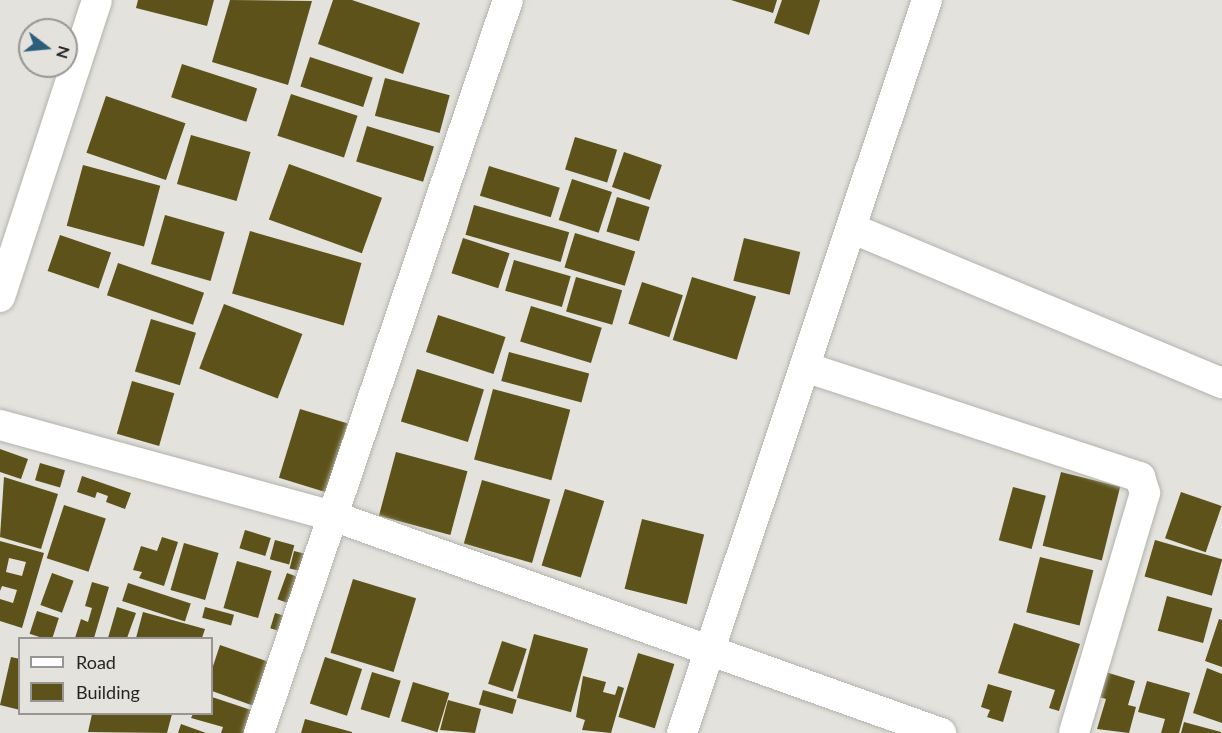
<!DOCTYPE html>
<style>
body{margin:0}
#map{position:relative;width:1222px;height:733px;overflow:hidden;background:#e3e2dc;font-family:Lato,sans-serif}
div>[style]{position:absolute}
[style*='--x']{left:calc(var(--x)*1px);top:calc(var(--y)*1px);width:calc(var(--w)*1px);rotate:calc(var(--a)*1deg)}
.building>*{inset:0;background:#5d531a;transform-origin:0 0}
.roads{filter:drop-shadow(0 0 2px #b3b3ad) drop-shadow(0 0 2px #b3b3ad)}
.street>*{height:30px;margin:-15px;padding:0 15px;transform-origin:15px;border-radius:15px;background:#fff}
span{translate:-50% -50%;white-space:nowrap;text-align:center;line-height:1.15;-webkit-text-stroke:6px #e3e2dc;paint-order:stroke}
.legend{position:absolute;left:18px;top:637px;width:195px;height:78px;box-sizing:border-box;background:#e3e2dc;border:2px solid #979692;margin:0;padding:8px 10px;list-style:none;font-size:18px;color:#262523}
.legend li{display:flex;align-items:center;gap:12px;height:30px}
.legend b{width:30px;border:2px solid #979692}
.north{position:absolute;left:18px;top:18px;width:60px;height:60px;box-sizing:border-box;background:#e3e2dc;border:2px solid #979692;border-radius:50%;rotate:106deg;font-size:16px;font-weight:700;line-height:24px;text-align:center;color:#262523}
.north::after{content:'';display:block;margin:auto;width:21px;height:27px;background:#2c5e7b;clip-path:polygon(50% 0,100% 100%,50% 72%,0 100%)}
</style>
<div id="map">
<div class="building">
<i style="clip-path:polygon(138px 0,214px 0,207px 26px,136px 8px)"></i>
<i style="clip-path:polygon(230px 0,312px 1px,288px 85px,212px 62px)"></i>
<i style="clip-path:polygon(333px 0,352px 0,420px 23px,403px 74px,318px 44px)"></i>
<i style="clip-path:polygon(731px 0,777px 0,773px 13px)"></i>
<i style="clip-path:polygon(782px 0,820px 0,809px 35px,774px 23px)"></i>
<i style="left:310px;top:57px;width:66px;height:31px;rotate:18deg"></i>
<i style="left:182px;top:64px;width:79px;height:35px;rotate:18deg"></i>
<i style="left:385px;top:78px;width:67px;height:39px;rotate:15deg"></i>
<i style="left:291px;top:94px;width:70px;height:44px;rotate:18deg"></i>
<i style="left:106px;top:96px;width:84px;height:60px;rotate:19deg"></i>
<i style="left:367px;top:126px;width:70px;height:37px;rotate:17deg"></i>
<i style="left:191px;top:135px;width:62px;height:51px;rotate:16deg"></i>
<i style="left:575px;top:137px;width:44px;height:34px;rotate:17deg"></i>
<i style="left:624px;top:152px;width:40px;height:37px;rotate:19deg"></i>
<i style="left:289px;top:164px;width:99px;height:59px;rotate:20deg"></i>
<i style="left:83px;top:165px;width:80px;height:63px;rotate:15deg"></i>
<i style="left:489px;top:166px;width:74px;height:31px;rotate:17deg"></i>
<i style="left:572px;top:179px;width:42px;height:43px;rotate:18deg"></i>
<i style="left:617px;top:197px;width:34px;height:36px;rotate:17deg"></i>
<i style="left:474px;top:205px;width:99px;height:31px;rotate:16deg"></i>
<i style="left:165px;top:215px;width:62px;height:51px;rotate:16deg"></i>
<i style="left:250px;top:231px;width:116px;height:65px;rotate:16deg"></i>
<i style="left:575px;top:233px;width:63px;height:36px;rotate:17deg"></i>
<i style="left:60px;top:235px;width:54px;height:38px;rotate:19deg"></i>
<i style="left:463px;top:238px;width:49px;height:37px;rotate:18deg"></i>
<i style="left:744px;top:238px;width:58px;height:44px;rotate:14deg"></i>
<i style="left:514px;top:260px;width:59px;height:32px;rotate:16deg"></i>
<i style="left:118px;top:263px;width:91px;height:34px;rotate:19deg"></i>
<i style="left:576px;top:277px;width:48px;height:36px;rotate:16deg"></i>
<i style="left:692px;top:277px;width:67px;height:66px;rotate:17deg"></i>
<i style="left:642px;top:282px;width:43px;height:44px;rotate:18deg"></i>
<i style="left:224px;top:304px;width:84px;height:69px;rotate:21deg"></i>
<i style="left:531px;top:306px;width:74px;height:37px;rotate:17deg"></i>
<i style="left:438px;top:315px;width:71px;height:39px;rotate:18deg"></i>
<i style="left:151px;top:319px;width:47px;height:55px;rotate:17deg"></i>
<i style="left:509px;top:352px;width:83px;height:30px;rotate:15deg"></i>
<i style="left:417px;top:369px;width:70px;height:55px;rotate:17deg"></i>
<i style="left:132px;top:381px;width:44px;height:55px;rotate:16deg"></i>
<i style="left:493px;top:389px;width:80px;height:73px;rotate:15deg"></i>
<i style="left:300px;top:409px;width:50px;height:72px;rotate:17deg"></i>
<i style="clip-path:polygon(0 449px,28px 459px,21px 479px,0 472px)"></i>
<i style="left:396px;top:452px;width:74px;height:66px;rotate:15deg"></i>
<i style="left:40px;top:463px;width:26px;height:18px;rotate:16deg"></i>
<i style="left:1061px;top:472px;width:61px;height:76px;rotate:14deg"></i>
<i style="clip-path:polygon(82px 476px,131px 493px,125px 509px,106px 502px,108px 496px,97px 492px,95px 498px,77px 492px)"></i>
<i style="clip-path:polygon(4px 477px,58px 494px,41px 549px,0 537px)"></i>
<i style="left:482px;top:480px;width:71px;height:66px;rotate:16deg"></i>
<i style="left:1013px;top:487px;width:34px;height:55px;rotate:15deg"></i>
<i style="left:565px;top:489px;width:41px;height:80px;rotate:17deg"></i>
<i style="left:1181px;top:492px;width:43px;height:49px;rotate:19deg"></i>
<i style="left:64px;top:505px;width:44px;height:56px;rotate:18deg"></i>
<i style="left:642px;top:519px;width:64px;height:72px;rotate:14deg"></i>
<i style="left:245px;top:530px;width:27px;height:19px;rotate:17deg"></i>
<i style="clip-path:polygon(162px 537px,178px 542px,164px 586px,139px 578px,142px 572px,133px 570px,141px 546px,157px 551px)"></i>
<i style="left:275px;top:540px;width:20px;height:20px;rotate:15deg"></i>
<i style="left:1155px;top:540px;width:70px;height:38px;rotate:16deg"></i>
<i style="clip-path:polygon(evenodd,0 541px,44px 553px,22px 628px,0 621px,0 599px,13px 603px,17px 590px,2px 586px,0 591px,0 541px,9px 558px,26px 562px,22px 576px,6px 572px,9px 558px)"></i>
<i style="left:184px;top:543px;width:36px;height:49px;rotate:16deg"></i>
<i style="left:294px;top:551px;width:12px;height:18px;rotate:14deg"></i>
<i style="left:1040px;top:557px;width:55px;height:57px;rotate:14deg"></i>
<i style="left:237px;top:561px;width:36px;height:49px;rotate:16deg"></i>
<i style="left:52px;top:573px;width:23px;height:34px;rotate:20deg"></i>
<i style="left:287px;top:573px;width:15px;height:28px;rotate:20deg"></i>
<i style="left:353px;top:579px;width:66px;height:77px;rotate:17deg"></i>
<i style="clip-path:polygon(92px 582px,109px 587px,94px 638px,75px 638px,81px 619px,88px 622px,92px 608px,85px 606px)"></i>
<i style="left:128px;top:583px;width:66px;height:19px;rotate:18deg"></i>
<i style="left:1167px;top:596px;width:47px;height:36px;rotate:15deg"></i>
<i style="clip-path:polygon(117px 607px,136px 613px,127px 638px,108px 638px)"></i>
<i style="left:205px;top:607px;width:30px;height:11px;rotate:15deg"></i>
<i style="left:37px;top:611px;width:23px;height:24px;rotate:18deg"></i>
<i style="clip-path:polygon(143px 612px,205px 629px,202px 638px,136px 638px)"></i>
<i style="left:275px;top:613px;width:14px;height:16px;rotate:17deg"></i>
<i style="clip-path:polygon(1219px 619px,1222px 620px,1222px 667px,1205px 661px)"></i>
<i style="clip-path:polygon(1014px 623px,1080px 644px,1059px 711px,1049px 708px,1055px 690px,998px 673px)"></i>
<i style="left:534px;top:634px;width:56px;height:66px;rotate:15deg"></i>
<i style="left:502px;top:641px;width:26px;height:45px;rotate:18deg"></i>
<i style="clip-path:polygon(220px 645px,269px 662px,254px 706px,212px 691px,212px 669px)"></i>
<i style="left:638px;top:653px;width:38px;height:67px;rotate:17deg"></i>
<i style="clip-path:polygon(11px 657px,20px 659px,20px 710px,0 705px)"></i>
<i style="left:325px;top:657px;width:39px;height:49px;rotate:18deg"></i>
<i style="clip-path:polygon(1207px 668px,1222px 674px,1222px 723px,1193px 713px)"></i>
<i style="clip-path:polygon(1099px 670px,1135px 681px,1128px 705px,1136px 707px,1129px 733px,1097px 729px,1106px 699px,1092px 695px)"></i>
<i style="left:372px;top:672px;width:30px;height:39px;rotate:17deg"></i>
<i style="clip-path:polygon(583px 676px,606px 682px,603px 692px,615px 695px,618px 686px,624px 688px,611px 733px,582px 730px,585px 720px,576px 717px)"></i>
<i style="clip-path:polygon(1147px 681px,1190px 693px,1179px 733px,1161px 733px,1165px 719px,1138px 712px)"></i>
<i style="left:413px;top:682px;width:38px;height:41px;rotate:17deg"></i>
<i style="clip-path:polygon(988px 684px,1012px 691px,1003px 722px,987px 717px,990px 710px,981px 707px)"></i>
<i style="left:483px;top:690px;width:35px;height:15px;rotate:16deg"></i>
<i style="clip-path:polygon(212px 697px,251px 710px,244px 733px,221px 733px,223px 727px,191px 718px,193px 714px,212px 714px)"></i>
<i style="clip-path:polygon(448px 700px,481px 709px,475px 733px,440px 730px)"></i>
<i style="clip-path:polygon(92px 714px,172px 714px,167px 733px,88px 732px)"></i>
<i style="clip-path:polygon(305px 719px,352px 732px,352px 733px,301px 733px)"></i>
<i style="clip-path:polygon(1184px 722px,1221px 732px,1221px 733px,1181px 733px)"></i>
<i style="clip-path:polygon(181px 724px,206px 733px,178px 733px)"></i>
</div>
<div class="roads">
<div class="street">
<i style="--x:851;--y:228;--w:402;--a:22.7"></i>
<i style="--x:0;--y:297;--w:312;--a:-71.9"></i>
<i style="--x:805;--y:367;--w:353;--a:18.2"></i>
<i style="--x:1140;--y:477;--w:17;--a:73"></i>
<i style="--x:1145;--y:493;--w:250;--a:106.5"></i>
<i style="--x:0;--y:425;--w:342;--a:15.3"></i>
<i style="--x:330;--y:515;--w:649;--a:19.64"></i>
<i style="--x:259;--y:733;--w:774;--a:-71.24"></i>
<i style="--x:682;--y:733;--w:773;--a:-71.52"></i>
</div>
</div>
<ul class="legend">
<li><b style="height:8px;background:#fff"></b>Road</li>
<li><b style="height:16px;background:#5d531a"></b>Building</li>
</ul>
<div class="north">N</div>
</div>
